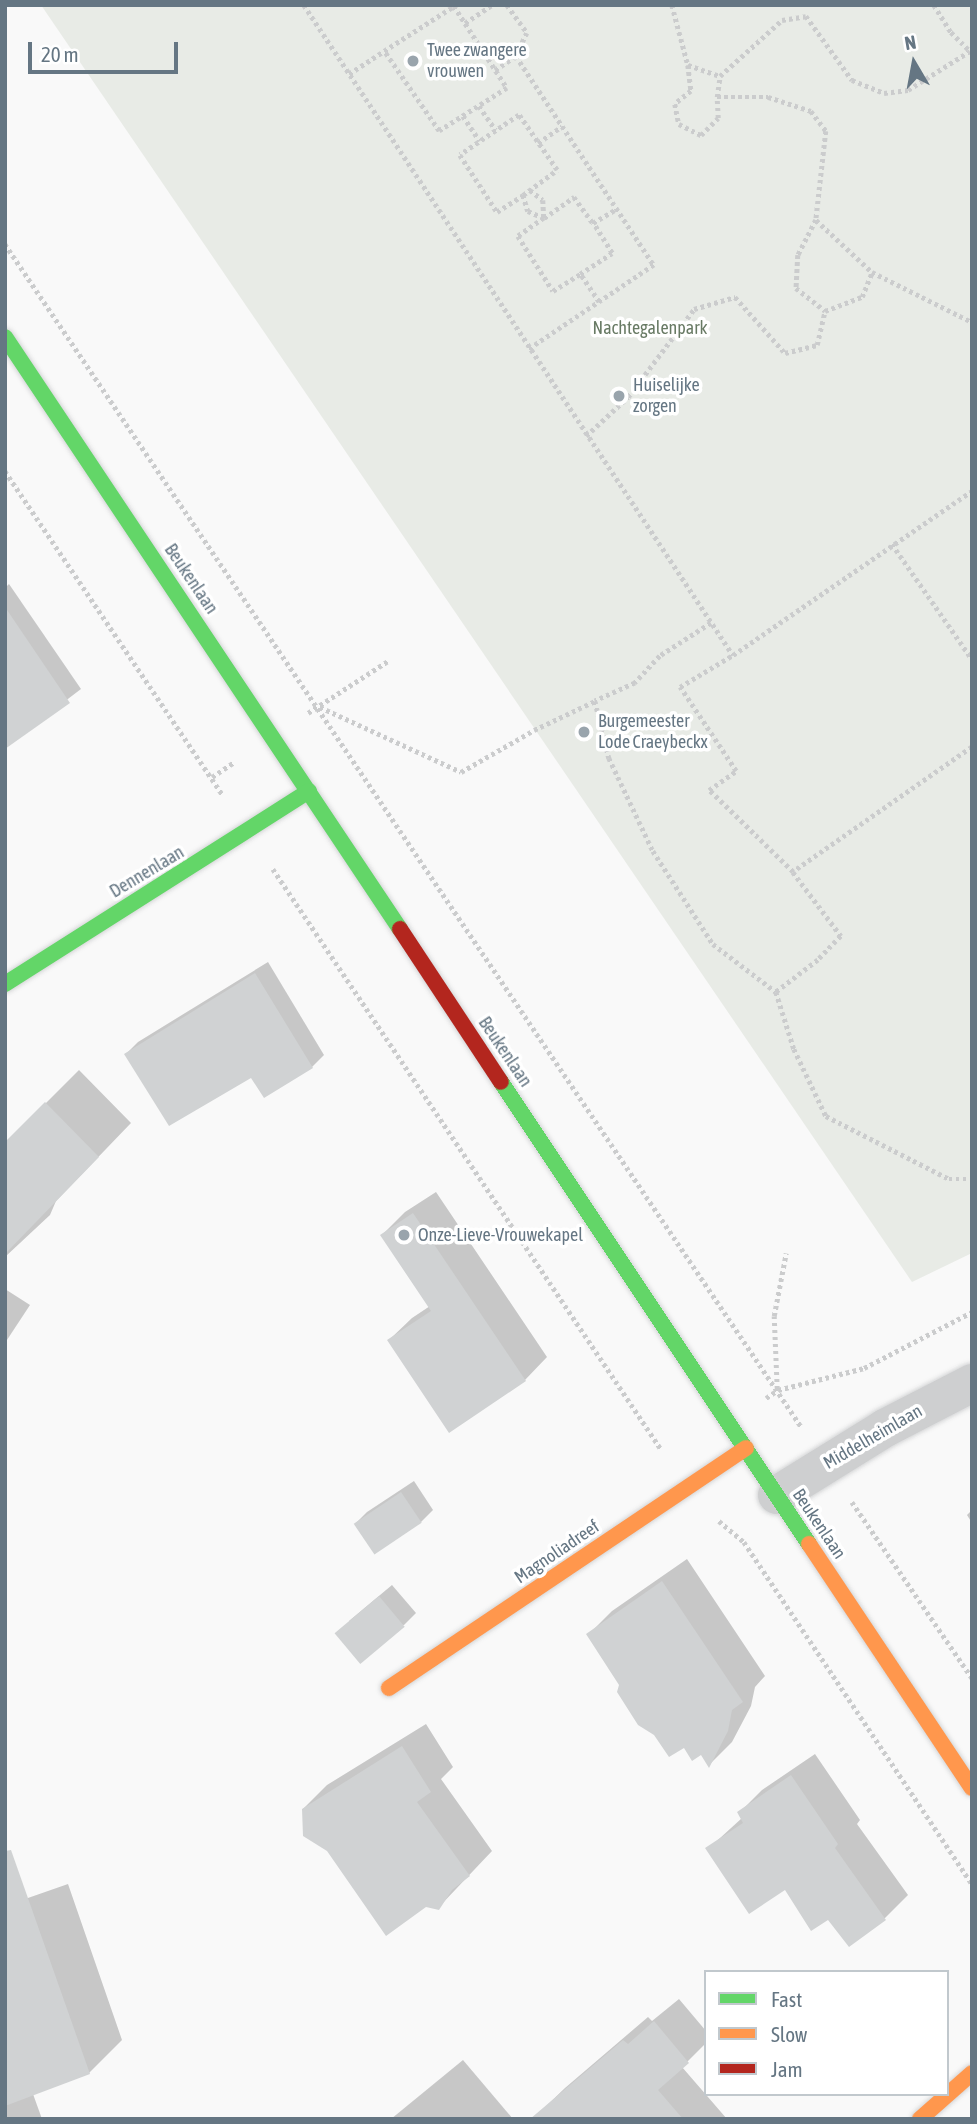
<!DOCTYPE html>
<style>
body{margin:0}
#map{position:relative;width:977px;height:2124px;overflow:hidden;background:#f9f9f9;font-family:"Asap Condensed",sans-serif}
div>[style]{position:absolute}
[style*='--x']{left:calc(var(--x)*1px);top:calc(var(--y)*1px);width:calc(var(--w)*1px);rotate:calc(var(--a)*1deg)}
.green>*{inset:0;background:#e8ebe6}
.shadow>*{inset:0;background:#0003}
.building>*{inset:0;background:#d0d2d3;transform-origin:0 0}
.path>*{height:4.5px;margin-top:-2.25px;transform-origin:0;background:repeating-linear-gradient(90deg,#cbcccd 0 3.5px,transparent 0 7px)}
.roads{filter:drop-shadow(0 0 2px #d5d6d7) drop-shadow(0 0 2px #d5d6d7)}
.street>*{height:38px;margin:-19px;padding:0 19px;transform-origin:19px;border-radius:19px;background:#cecfd0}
.fast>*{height:16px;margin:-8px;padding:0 8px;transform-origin:8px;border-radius:8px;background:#63d668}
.slow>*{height:16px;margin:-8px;padding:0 8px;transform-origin:8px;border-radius:8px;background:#ff974d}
.jam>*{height:16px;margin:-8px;padding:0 8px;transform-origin:8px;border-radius:8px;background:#b3261e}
.dots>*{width:19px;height:19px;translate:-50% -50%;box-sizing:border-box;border:4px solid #fff;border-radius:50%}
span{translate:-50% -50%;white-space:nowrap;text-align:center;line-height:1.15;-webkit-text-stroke:7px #fff;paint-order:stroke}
.poi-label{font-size:18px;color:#657683}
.left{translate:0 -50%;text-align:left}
.park-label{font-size:18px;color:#687a64}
.street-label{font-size:18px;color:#657683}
.frame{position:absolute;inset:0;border:7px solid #657683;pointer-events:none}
.legend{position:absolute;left:704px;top:1970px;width:245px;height:126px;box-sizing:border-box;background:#fff;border:2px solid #c1c8cd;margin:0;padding:9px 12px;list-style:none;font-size:21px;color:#657683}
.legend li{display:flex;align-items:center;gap:14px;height:35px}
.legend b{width:35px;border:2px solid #c1c8cd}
.north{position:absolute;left:879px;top:28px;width:70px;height:70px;-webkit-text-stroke:5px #fff;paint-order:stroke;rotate:350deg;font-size:19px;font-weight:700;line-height:28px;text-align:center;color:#657683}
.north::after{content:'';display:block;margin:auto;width:24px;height:32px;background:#657683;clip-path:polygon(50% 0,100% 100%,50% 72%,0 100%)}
.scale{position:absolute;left:28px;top:42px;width:150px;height:32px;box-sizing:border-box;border:4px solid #657683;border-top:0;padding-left:9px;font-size:21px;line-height:24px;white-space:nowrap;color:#657683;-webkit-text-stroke:5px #fff;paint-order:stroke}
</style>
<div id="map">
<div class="green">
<i style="clip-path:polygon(41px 5px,972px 5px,972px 1253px,912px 1282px)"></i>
</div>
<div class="shadow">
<i style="clip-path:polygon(9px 584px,81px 689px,5px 747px,5px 588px)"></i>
<i style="clip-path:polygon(268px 962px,324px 1055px,312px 1067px,251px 1076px,126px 1054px,138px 1042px)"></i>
<i style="clip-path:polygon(79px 1070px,131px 1123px,56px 1201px,50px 1215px,5px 1257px,5px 1144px)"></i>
<i style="clip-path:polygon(436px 1192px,547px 1357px,525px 1380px,389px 1340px,412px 1318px,430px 1306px,382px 1235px,405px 1212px)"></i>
<i style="clip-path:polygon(5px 1289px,30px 1305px,5px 1343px)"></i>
<i style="clip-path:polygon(414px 1481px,433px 1510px,421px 1522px,355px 1524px,367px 1512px)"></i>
<i style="clip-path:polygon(972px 1510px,972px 1523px,967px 1515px)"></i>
<i style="clip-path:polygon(687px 1559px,765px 1676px,755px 1687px,751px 1706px,732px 1742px,709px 1765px,701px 1752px,685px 1746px,621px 1685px,588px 1635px,612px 1611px)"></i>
<i style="clip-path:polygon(392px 1585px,416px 1613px,404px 1625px,349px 1621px)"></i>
<i style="clip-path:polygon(426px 1724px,453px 1767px,441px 1779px,492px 1851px,438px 1908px,303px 1809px,327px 1785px)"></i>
<i style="clip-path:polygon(815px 1754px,860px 1820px,857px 1824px,908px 1895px,885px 1918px,828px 1917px,785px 1887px,708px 1849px,742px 1818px,739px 1813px,762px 1790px)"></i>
<i style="clip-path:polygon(68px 1884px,122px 2040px,89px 2073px,33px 2094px,42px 2119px,5px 2119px,5px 1906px)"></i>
<i style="clip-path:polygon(679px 1999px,706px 2031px,706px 2043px,682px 2067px,727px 2119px,548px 2119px,541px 2111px,565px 2088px,648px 2017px,652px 2021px)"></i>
<i style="clip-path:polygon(463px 2060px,513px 2119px,391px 2119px)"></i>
</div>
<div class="building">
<i style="clip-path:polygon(5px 607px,70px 703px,5px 749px)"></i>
<i style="clip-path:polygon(255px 973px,313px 1068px,264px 1098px,251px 1078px,169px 1126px,124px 1054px)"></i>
<i style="clip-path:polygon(45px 1102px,99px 1157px,5px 1254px,5px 1142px)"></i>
<i style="clip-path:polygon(413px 1213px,526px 1381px,449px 1433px,387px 1340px,431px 1311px,380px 1235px)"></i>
<i style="left:401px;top:1492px;width:37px;height:57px;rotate:56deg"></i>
<i style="clip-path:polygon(662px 1581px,743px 1702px,732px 1710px,728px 1731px,709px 1768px,701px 1755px,692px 1761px,684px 1748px,669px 1757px,654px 1735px,638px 1725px,617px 1692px,619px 1685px,586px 1634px)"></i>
<i style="left:379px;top:1596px;width:40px;height:58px;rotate:50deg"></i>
<i style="clip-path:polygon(402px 1746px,431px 1792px,417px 1802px,470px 1876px,452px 1890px,439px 1910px,426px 1907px,386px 1936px,327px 1851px,303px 1836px,302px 1809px)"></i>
<i style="clip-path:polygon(791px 1775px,838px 1844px,835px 1848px,886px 1920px,849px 1947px,828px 1920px,811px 1931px,785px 1890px,749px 1914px,705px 1848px,743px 1823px,737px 1812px)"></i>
<i style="clip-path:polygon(11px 1850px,90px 2074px,5px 2106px,5px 1851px)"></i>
<i style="clip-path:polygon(654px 2021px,689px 2063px,658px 2090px,683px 2119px,530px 2119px,623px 2040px,628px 2044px)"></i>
</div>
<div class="path">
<i style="--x:304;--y:5;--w:779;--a:56.58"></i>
<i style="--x:507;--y:5;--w:34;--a:54"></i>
<i style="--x:527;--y:33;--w:25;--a:116"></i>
<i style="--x:672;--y:5;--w:62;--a:75.1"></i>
<i style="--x:688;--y:65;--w:34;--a:19"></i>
<i style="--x:720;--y:76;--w:84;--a:-42.1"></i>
<i style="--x:782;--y:20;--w:24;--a:-9"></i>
<i style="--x:806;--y:16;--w:79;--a:54.3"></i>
<i style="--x:852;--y:80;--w:35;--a:22"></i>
<i style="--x:884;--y:93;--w:24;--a:-7"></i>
<i style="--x:908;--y:90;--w:73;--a:-32.2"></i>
<i style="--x:934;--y:5;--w:32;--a:58"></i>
<i style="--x:951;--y:32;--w:27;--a:45"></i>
<i style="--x:465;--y:23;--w:32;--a:-34"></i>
<i style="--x:688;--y:65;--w:26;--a:83"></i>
<i style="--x:691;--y:91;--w:21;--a:141"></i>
<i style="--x:675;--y:104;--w:20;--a:79"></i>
<i style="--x:679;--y:124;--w:25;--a:27"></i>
<i style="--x:701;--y:135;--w:24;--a:-45"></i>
<i style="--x:718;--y:118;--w:21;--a:-93"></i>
<i style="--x:717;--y:97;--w:51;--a:0"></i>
<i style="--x:768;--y:97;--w:45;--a:18"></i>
<i style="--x:811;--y:111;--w:25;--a:53"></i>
<i style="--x:826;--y:131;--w:90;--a:96.4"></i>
<i style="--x:816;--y:220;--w:39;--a:117"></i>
<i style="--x:798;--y:255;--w:33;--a:93"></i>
<i style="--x:796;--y:288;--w:37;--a:38"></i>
<i style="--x:825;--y:311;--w:40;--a:-21"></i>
<i style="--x:862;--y:297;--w:27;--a:-68"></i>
<i style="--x:872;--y:272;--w:112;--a:26.6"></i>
<i style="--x:495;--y:70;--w:25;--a:-34"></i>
<i style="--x:516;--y:56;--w:250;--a:56.6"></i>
<i style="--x:654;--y:265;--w:151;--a:146.1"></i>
<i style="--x:349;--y:74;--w:42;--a:-33.3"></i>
<i style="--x:384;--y:51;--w:83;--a:-32.7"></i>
<i style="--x:454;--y:6;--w:98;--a:57.1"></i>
<i style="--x:507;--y:88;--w:80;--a:147.7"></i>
<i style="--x:439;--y:131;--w:97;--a:-124.5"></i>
<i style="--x:717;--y:97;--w:21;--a:-82"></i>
<i style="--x:479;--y:106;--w:29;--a:55"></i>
<i style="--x:463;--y:116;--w:30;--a:56"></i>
<i style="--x:538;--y:143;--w:29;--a:-35"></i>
<i style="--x:530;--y:190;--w:16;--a:38"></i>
<i style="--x:543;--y:200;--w:18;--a:87"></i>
<i style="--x:544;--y:218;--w:32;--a:145"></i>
<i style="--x:518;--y:236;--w:65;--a:57.5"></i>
<i style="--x:553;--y:291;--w:32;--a:-32"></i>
<i style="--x:523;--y:195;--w:42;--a:-36.3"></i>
<i style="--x:557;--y:170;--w:67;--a:-124.6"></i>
<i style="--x:519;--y:115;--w:71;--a:145.9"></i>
<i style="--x:460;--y:155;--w:68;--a:57"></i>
<i style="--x:497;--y:212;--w:31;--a:-33"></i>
<i style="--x:523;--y:195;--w:17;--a:73"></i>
<i style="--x:528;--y:211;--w:17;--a:24"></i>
<i style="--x:544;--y:218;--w:37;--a:-35"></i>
<i style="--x:574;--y:197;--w:32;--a:54"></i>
<i style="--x:816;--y:220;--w:76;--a:42.9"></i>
<i style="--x:5;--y:244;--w:1427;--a:56.05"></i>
<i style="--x:599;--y:302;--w:34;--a:-124"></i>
<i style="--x:580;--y:274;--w:38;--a:-33"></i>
<i style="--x:612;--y:253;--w:36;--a:-122"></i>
<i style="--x:593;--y:223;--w:27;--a:-31"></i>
<i style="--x:586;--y:436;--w:57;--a:-42.9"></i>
<i style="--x:628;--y:397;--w:110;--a:-53.1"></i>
<i style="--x:694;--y:309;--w:43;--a:-16.3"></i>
<i style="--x:735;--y:297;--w:75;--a:48.2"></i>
<i style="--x:785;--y:353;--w:33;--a:-14"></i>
<i style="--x:817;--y:345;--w:35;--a:-77"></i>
<i style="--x:5;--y:471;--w:391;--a:56.1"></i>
<i style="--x:892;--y:544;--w:140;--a:55.2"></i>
<i style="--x:711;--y:623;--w:61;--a:147.1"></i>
<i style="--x:660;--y:656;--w:37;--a:133"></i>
<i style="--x:635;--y:683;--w:44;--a:155.8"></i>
<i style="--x:595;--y:701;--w:59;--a:76.2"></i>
<i style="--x:609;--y:758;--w:103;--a:64.7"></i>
<i style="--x:653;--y:851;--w:111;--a:57.2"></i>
<i style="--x:713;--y:944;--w:79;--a:37.3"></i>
<i style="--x:320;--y:707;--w:155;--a:24.7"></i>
<i style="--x:461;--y:772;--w:84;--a:-29.9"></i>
<i style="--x:534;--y:730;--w:68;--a:-25.4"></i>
<i style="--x:308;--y:713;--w:95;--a:-33"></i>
<i style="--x:972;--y:747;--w:218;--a:145.1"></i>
<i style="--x:793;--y:872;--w:80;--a:53.1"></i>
<i style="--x:841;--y:936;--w:33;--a:134"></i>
<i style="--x:818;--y:960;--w:53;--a:142.7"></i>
<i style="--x:776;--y:992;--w:60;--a:72.5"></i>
<i style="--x:794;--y:1049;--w:74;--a:64.5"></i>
<i style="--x:826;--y:1116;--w:138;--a:27.1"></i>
<i style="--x:949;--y:1179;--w:23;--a:0"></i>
<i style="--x:212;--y:777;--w:27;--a:-34"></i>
<i style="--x:273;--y:869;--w:698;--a:56.22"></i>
<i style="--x:793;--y:872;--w:117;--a:-135.7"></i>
<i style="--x:709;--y:790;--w:33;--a:-35"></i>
<i style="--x:736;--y:771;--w:101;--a:-123.7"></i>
<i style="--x:680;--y:687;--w:62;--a:-31.1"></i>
<i style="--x:733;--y:655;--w:290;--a:-34.5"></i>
<i style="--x:777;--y:1389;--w:73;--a:-92.4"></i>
<i style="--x:774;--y:1316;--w:64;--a:-79.2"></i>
<i style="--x:766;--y:1398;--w:14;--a:-34"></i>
<i style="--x:778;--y:1390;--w:89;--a:-14.3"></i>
<i style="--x:864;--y:1368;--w:122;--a:-27.4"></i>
<i style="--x:852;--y:1502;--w:213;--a:55.7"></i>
<i style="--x:719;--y:1521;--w:33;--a:40"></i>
<i style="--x:744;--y:1542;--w:411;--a:56.3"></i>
</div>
<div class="roads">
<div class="street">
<i style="--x:777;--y:1495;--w:127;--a:-31.8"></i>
<i style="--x:885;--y:1428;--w:98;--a:-27.3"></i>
</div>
<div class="fast">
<i style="--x:5;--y:337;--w:712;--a:56.29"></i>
<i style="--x:5;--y:984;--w:360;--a:-32.4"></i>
<i style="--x:501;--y:1082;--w:555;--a:56.31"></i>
</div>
<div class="slow">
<i style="--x:809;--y:1544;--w:293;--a:56.3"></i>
<i style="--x:389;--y:1688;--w:430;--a:-33.9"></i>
<i style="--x:920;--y:2119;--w:69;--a:-41.5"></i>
</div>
<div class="jam">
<i style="--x:400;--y:929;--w:183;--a:56.6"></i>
</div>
</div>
<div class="dots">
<i style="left:413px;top:61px;background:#99a4ac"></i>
<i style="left:619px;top:396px;background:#99a4ac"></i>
<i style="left:584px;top:732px;background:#99a4ac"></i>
<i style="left:404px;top:1235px;background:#99a4ac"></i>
</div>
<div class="poi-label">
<span class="left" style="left:427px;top:61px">Twee zwangere<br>vrouwen</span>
<span class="left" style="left:633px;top:396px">Huiselijke<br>zorgen</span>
<span class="left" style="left:598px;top:732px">Burgemeester<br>Lode Craeybeckx</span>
<span class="left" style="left:418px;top:1235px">Onze-Lieve-Vrouwekapel</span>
</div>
<div class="park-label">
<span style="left:650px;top:328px">Nachtegalenpark</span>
</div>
<div class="street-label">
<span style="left:191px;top:579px;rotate:56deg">Beukenlaan</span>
<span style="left:147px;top:872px;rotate:-31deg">Dennenlaan</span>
<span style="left:505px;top:1052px;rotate:56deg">Beukenlaan</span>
<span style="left:873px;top:1437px;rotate:-30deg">Middelheimlaan</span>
<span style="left:819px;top:1524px;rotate:56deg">Beukenlaan</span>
<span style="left:557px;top:1552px;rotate:-34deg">Magnoliadreef</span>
</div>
<div class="frame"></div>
<ul class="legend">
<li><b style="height:9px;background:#63d668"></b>Fast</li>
<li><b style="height:9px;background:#ff974d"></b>Slow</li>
<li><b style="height:9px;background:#b3261e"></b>Jam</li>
</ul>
<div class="north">N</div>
<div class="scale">20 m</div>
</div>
